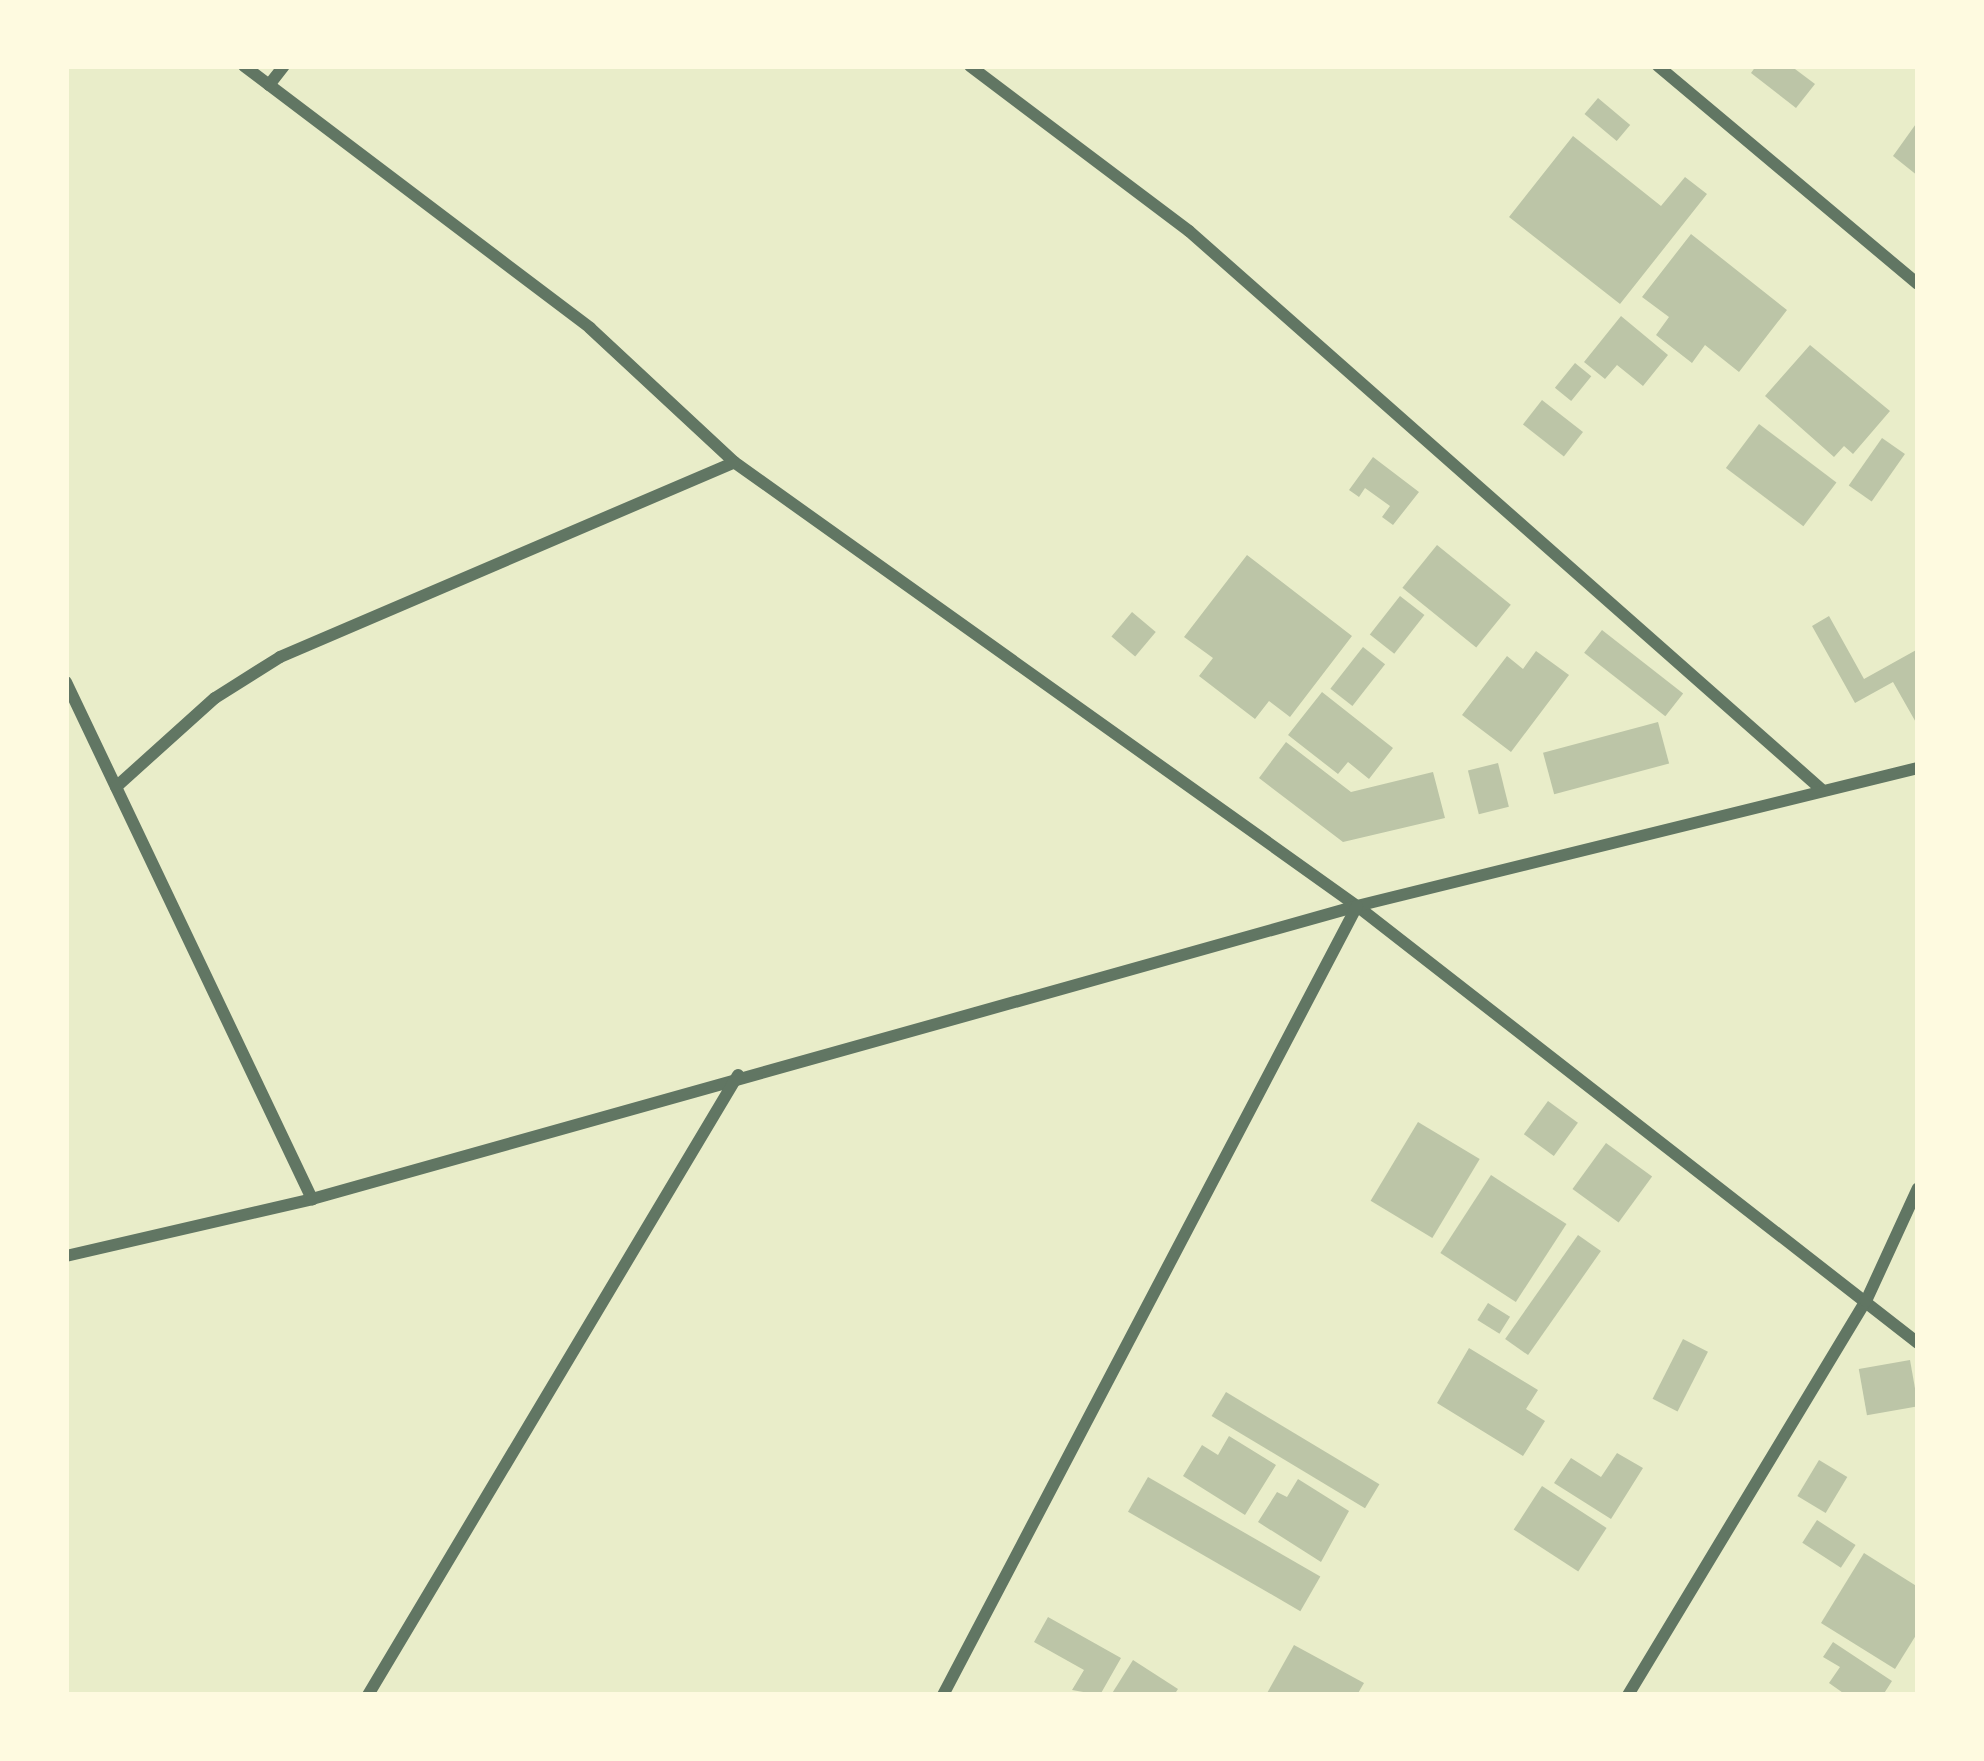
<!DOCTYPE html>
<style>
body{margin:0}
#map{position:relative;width:1984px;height:1761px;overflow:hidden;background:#e9edc9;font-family:Lato,sans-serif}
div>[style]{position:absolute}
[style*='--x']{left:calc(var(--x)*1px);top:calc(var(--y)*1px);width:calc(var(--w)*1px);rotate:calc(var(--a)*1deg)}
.building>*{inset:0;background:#bcc5a7;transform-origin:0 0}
.minor>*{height:12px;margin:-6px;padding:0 6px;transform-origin:6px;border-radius:6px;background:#617663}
span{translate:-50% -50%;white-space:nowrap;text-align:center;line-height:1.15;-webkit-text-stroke:10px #fefae0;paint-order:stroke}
.frame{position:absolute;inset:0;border:69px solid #fefae0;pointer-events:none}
</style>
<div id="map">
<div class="building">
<i style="clip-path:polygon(1756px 66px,1791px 66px,1815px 84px,1796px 108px,1751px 73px)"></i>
<i style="left:1598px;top:98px;width:42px;height:21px;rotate:40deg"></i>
<i style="clip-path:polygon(1918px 121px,1918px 176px,1893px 156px)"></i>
<i style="clip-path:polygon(1573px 136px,1661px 206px,1685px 177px,1707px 194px,1620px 304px,1509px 217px)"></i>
<i style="clip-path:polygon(1691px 234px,1787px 310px,1739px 372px,1705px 345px,1692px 363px,1656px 335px,1669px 317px,1642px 297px)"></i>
<i style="clip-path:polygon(1621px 316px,1668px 355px,1643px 386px,1617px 365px,1605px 379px,1584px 362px)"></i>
<i style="clip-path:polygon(1810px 345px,1890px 411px,1853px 454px,1844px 446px,1834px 457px,1765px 396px)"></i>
<i style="left:1575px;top:363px;width:21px;height:32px;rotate:39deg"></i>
<i style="left:1542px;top:400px;width:52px;height:31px;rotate:38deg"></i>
<i style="left:1759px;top:424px;width:97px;height:55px;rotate:37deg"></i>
<i style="left:1882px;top:438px;width:28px;height:58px;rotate:35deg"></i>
<i style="clip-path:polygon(1373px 457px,1419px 492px,1393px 525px,1382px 517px,1390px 506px,1365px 488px,1359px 497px,1349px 490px)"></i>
<i style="left:1437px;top:545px;width:95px;height:55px;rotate:39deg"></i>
<i style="clip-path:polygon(1247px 555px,1352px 636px,1290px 717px,1269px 701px,1255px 719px,1199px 676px,1213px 658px,1184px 637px)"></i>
<i style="left:1400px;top:596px;width:31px;height:49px;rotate:38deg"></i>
<i style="left:1132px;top:612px;width:31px;height:32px;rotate:40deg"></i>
<i style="clip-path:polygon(1829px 616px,1864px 679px,1918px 649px,1918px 726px,1893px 682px,1855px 703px,1812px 626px)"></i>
<i style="left:1602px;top:630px;width:103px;height:29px;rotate:38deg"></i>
<i style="left:1363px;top:647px;width:28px;height:53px;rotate:38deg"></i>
<i style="clip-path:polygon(1536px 651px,1569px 675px,1511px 752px,1462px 715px,1507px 656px,1523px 669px)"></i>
<i style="clip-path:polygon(1322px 692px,1393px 748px,1369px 779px,1348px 762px,1338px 774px,1288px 735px)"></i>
<i style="left:1658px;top:722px;width:43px;height:119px;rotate:75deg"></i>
<i style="clip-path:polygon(1286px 742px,1351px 792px,1433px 772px,1445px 818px,1343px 842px,1259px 778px)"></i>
<i style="left:1498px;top:763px;width:45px;height:31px;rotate:76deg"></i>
<i style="left:1548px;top:1101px;width:37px;height:41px;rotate:36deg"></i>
<i style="left:1418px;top:1122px;width:72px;height:92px;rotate:31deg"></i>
<i style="left:1606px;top:1143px;width:57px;height:57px;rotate:36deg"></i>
<i style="left:1491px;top:1175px;width:90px;height:93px;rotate:33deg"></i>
<i style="left:1578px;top:1235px;width:28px;height:127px;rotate:35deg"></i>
<i style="left:1488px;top:1303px;width:26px;height:20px;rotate:32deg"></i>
<i style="left:1683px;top:1339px;width:28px;height:67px;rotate:27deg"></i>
<i style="clip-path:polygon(1469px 1348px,1538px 1390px,1526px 1409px,1545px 1421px,1523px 1456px,1437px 1403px)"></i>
<i style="left:1910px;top:1360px;width:47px;height:52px;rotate:80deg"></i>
<i style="left:1226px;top:1392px;width:179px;height:28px;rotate:31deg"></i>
<i style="clip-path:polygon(1229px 1436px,1276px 1465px,1245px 1515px,1183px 1476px,1202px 1445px,1218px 1455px)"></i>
<i style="clip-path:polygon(1617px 1453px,1643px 1468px,1611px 1519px,1554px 1483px,1571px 1458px,1601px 1477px)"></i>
<i style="left:1819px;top:1460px;width:33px;height:42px;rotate:31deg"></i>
<i style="left:1148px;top:1477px;width:199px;height:40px;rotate:30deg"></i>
<i style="clip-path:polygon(1298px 1479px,1349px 1511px,1321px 1562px,1258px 1522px,1277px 1492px,1287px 1497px)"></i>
<i style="left:1542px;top:1486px;width:77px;height:52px;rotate:33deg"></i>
<i style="left:1817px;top:1520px;width:46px;height:27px;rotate:33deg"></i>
<i style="clip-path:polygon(1864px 1553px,1918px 1587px,1918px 1632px,1895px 1669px,1821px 1623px)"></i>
<i style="clip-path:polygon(1048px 1617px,1121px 1658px,1100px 1695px,1072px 1690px,1084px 1670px,1034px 1642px)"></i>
<i style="clip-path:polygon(1833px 1642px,1892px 1681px,1883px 1695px,1846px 1695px,1829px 1683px,1840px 1667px,1823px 1657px)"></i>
<i style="clip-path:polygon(1294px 1645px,1364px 1683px,1357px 1695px,1266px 1695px)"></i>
<i style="clip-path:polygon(1133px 1660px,1178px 1689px,1174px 1695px,1111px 1695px)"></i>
</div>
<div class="minor">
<i style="--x:244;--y:66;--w:434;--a:37.1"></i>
<i style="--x:590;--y:328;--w:197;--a:42.9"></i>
<i style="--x:734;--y:462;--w:765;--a:35.48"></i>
<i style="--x:1357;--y:906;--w:711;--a:37.92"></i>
<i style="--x:970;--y:66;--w:274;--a:37"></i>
<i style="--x:1189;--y:231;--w:843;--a:41.44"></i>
<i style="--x:1658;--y:66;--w:339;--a:40"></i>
<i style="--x:269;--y:85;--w:24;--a:-52"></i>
<i style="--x:66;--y:682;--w:573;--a:64.55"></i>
<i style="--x:116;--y:787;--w:133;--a:-42"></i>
<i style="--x:215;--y:698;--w:77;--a:-32.2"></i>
<i style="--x:280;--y:657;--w:494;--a:-23.2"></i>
<i style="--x:66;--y:1256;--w:253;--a:-13"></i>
<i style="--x:312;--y:1199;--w:1085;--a:-15.66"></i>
<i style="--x:1357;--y:906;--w:578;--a:-13.82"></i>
<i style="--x:368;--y:1695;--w:722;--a:-59.17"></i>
<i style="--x:943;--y:1695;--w:891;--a:-62.31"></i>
<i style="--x:1628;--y:1695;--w:460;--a:-58.9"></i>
<i style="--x:1866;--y:1301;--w:124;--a:-65.3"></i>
</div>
<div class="frame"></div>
</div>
